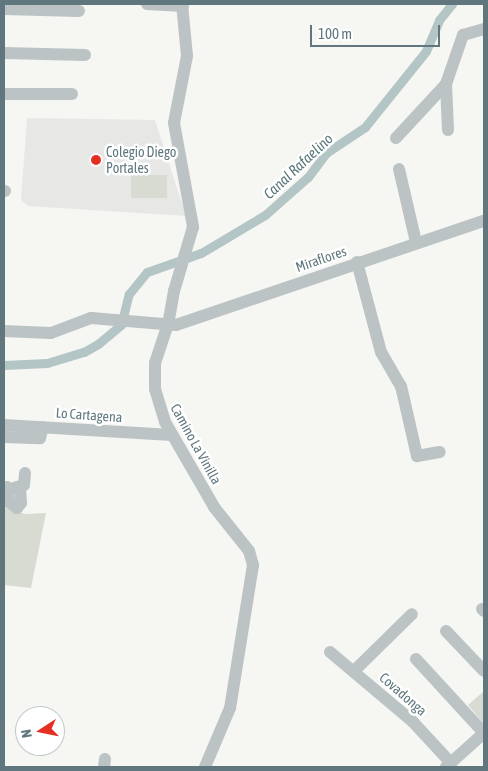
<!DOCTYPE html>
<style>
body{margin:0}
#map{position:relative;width:488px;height:771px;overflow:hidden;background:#f6f6f3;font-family:"Asap Condensed",sans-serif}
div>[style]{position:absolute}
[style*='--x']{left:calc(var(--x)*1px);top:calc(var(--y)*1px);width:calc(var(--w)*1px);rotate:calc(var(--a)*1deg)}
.built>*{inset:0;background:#e7e7e6}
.green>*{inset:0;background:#d7dbd2;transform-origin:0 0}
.canal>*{height:9px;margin:-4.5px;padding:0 4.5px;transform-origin:4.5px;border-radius:4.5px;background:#b4c5c6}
.minor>*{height:12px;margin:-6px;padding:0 6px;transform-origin:6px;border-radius:6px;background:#bcc3c5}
.dots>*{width:14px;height:14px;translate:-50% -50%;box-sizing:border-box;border:2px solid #fff;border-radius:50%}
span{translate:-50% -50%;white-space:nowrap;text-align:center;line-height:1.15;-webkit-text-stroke:5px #fff;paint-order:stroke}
.poi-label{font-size:14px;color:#60777e}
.left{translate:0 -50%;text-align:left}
.street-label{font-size:14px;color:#60777e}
.water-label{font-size:15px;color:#5b777a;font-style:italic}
.frame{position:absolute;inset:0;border:5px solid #60777e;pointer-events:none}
.north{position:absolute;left:15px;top:706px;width:50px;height:50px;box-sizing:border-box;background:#fff;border:1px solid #bfc9cb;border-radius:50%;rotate:259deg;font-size:14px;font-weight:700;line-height:20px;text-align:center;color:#60777e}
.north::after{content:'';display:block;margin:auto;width:18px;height:22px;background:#e62f22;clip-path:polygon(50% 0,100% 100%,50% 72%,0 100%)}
.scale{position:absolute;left:310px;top:25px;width:130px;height:22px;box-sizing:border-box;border:2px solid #60777e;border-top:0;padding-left:6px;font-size:15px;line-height:18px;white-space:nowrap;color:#60777e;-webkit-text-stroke:4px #fff;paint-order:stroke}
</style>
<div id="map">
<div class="built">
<i style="clip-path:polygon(27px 118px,155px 120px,186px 216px,28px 206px,21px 200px)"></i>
</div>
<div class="green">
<i style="left:131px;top:175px;width:36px;height:23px"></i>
<i style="clip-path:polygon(4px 507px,25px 514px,46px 513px,31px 588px,4px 585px)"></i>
<i style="clip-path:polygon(484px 691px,484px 724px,468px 705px)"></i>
</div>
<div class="canal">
<i style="--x:4;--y:365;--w:43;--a:-2.7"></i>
<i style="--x:47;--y:363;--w:39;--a:-17"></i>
<i style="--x:84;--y:352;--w:16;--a:-30"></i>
<i style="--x:98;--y:344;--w:30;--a:-40"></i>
<i style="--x:121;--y:325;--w:32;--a:-76"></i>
<i style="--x:129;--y:294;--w:28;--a:-51"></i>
<i style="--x:147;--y:272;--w:57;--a:-19.4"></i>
<i style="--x:201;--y:253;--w:74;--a:-30.7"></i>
<i style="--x:265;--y:215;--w:57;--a:-41.5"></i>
<i style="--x:308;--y:177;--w:30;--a:-53"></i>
<i style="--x:326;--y:153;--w:47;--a:-33.7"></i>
<i style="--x:365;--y:127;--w:97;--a:-51.2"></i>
<i style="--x:426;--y:51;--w:34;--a:-67"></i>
<i style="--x:439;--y:20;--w:21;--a:-51"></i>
</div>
<div class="minor">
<i style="--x:147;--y:4;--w:36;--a:3"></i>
<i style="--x:182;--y:4;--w:52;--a:84.5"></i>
<i style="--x:187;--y:56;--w:68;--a:101"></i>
<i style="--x:174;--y:123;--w:106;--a:79.6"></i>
<i style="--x:193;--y:227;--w:67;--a:106.5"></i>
<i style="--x:174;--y:291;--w:34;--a:100"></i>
<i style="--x:168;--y:324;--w:41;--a:108.4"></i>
<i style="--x:155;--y:363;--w:26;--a:90"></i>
<i style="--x:155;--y:389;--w:34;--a:73"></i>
<i style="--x:165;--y:422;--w:98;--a:60"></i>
<i style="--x:214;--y:507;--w:56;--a:51.5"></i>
<i style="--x:249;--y:551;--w:15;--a:74"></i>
<i style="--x:253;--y:565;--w:145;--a:99.1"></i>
<i style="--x:230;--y:708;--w:64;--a:113"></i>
<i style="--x:4;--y:9;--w:75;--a:1.5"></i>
<i style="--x:4;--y:53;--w:81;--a:1.4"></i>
<i style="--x:4;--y:94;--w:68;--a:0"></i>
<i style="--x:448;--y:130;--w:46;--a:-92.5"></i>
<i style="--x:446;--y:84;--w:52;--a:-70.9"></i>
<i style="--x:463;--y:35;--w:22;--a:-16"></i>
<i style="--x:396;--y:138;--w:74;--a:-47.2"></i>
<i style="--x:399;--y:169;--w:75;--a:76.9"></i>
<i style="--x:4;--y:191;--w:1;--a:0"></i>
<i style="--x:357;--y:262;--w:93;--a:75.1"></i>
<i style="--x:381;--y:352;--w:39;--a:60"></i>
<i style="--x:401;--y:386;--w:72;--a:77.1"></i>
<i style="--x:417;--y:456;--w:23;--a:-10"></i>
<i style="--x:4;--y:331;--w:47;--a:2.4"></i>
<i style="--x:51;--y:333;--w:43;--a:-20.6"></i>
<i style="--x:91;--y:318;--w:85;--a:4.7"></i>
<i style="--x:176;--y:325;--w:325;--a:-18.7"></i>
<i style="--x:4;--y:425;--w:168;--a:3.4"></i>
<i style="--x:4;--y:437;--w:36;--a:2"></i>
<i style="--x:40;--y:438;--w:11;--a:-75"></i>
<i style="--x:7;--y:487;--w:15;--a:82"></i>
<i style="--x:9;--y:502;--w:10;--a:37"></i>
<i style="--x:17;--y:508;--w:6;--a:-51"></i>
<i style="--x:21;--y:503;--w:15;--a:-94"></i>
<i style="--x:14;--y:488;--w:10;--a:-17"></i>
<i style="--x:24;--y:485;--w:12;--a:-85"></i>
<i style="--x:482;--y:609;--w:3;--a:45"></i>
<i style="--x:446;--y:631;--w:55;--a:46.5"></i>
<i style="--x:330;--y:652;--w:109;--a:40.1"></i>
<i style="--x:413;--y:722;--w:56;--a:47.2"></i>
<i style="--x:416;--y:659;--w:100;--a:47.4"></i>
<i style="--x:354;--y:671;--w:81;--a:-44.5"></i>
<i style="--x:104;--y:767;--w:8;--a:-83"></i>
<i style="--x:446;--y:767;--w:51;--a:-41.8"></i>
</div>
<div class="dots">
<i style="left:96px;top:160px;background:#e62f22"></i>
</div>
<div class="poi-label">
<span class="left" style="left:106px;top:160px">Colegio Diego<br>Portales</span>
</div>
<div class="street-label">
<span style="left:321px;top:259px;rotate:-19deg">Miraflores</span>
<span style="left:89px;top:415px;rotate:4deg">Lo Cartagena</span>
<span style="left:196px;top:444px;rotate:61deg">Camino La Vinilla</span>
<span style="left:403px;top:694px;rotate:41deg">Covadonga</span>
</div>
<div class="water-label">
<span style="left:298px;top:166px;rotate:-43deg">Canal Rafaelino</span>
</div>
<div class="frame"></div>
<div class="north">N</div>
<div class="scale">100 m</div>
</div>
